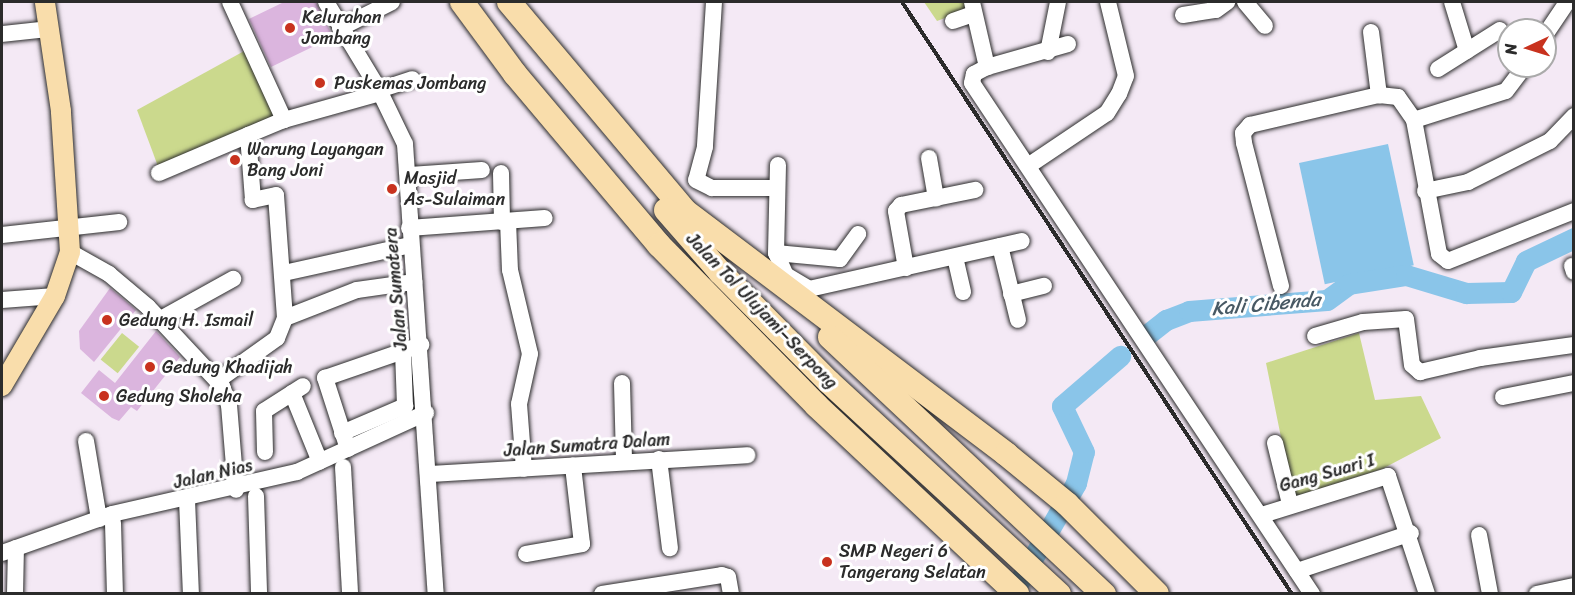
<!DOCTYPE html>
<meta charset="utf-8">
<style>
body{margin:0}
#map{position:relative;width:1575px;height:595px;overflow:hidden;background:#f4e9f5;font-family:Sriracha,sans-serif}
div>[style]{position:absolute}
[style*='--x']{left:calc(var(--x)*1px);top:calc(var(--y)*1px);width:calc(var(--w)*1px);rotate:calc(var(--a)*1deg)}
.green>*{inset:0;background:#cbd98d;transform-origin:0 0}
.water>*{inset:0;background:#8ac5e9;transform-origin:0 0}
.river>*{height:21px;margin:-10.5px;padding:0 10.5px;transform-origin:10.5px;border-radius:10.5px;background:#8ac5e9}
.building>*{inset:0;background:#dbb5de}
.roads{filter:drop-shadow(0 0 2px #2b2b2b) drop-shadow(0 0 2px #2b2b2b)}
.minor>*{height:16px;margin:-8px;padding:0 8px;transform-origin:8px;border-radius:8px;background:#fff}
.major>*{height:20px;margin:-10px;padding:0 10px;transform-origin:10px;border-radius:10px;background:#f9ddab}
.highway>*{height:24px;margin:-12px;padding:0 12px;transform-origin:12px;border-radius:12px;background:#f9ddab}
.rail>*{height:4px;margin:-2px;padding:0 2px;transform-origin:2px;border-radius:2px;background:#2b2b2b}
.dots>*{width:16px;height:16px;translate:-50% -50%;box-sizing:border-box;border:3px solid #fff;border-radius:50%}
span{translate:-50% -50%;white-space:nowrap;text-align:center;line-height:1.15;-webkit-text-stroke:6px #fff;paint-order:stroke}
.poi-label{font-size:18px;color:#2b2b2b}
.left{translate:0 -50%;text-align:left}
.street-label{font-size:18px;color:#2b2b2b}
.water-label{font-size:20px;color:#485964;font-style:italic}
.frame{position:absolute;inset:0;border:3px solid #2b2b2b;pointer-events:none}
.north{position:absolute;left:1497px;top:18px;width:60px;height:60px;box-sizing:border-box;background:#fff;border:2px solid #aaa;border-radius:50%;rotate:266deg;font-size:16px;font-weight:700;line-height:24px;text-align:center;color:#2b2b2b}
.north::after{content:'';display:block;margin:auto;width:21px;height:27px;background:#c8321e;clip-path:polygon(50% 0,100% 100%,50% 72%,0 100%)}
</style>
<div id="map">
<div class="green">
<i style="clip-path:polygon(924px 2px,967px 2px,969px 9px,937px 21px)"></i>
<i style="clip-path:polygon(246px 50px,275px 119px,159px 169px,137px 110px)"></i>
<i style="left:122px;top:333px;width:22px;height:34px;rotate:39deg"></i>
<i style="clip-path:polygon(1359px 333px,1375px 400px,1421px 396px,1441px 438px,1382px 469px,1293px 497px,1266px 363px)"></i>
</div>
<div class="water">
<i style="left:1388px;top:144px;width:124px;height:91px;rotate:78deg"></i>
</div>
<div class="river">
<i style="--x:1148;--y:334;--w:23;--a:-38"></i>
<i style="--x:1166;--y:320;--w:25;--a:-21"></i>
<i style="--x:1189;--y:311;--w:138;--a:-4.6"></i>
<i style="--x:1327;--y:300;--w:27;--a:-36"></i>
<i style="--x:1349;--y:284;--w:58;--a:-9"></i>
<i style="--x:1406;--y:275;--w:63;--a:16.7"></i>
<i style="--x:1466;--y:293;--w:45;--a:-1.3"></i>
<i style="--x:1511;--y:292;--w:34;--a:-64"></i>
<i style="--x:1526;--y:261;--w:53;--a:-25.6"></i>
<i style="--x:1012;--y:594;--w:128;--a:-60"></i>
<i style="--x:1076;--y:483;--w:32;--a:-76"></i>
<i style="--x:1084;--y:452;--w:51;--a:-115.6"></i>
<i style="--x:1062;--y:406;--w:77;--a:-40.8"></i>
</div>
<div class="building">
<i style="clip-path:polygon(284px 2px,316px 2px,333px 37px,271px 67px,249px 19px)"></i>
<i style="clip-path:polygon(110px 288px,136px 310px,94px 362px,80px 349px,79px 331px)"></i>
<i style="clip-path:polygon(156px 331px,180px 357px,137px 411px,131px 407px,119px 421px,112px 418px,81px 393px,99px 370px,115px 383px)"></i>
</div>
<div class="roads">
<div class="minor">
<i style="--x:230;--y:2;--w:130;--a:65.4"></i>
<i style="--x:326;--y:2;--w:103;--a:58.9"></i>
<i style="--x:379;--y:90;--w:60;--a:64.3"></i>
<i style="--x:405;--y:144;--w:451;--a:86.1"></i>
<i style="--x:714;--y:2;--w:145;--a:93.6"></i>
<i style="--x:705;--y:147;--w:34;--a:105"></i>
<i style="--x:696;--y:180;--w:18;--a:27"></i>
<i style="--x:712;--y:188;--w:64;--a:0"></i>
<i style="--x:972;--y:2;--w:67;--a:77"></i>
<i style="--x:1245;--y:2;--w:31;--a:50"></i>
<i style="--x:1452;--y:2;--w:51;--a:73"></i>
<i style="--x:1183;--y:15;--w:33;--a:-9"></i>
<i style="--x:1216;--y:10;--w:14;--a:-36"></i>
<i style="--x:953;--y:21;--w:21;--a:-19"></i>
<i style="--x:340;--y:28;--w:58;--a:-26.6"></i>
<i style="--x:1371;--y:32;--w:64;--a:82.8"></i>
<i style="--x:2;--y:34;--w:47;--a:-6.1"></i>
<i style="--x:1545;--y:35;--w:40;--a:-56"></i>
<i style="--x:1068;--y:44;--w:84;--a:164.1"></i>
<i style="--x:987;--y:67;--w:15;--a:152"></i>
<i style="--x:974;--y:74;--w:9;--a:103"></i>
<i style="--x:972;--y:83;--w:614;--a:56.36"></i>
<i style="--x:1048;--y:52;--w:51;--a:-78.7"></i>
<i style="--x:1438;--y:69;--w:73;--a:-32.2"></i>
<i style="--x:379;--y:90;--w:35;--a:-18"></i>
<i style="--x:1414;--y:120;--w:96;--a:-17.5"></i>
<i style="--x:1506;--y:91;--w:31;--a:-53"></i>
<i style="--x:929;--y:158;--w:41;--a:80.1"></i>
<i style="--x:778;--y:165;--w:88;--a:91.3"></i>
<i style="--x:776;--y:253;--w:24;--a:66"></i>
<i style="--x:786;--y:275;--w:27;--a:31"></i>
<i style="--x:809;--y:289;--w:218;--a:-12.7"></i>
<i style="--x:1028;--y:166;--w:95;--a:-33.9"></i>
<i style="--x:1107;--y:113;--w:22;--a:-58"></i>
<i style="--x:1119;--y:94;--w:19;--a:-69"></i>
<i style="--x:1126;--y:76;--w:76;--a:-103.7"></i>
<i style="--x:159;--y:173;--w:97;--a:-23.1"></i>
<i style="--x:501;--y:173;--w:49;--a:88.8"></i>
<i style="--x:410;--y:175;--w:72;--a:-4"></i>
<i style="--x:1425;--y:191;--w:44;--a:-11.8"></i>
<i style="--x:1468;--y:182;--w:92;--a:-26.6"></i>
<i style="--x:1550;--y:141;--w:35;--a:-46"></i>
<i style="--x:508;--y:221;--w:49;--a:87.7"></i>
<i style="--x:510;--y:270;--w:86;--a:76.6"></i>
<i style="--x:530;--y:354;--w:51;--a:102.4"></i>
<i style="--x:519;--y:404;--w:65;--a:85.6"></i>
<i style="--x:409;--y:228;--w:136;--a:-4.2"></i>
<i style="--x:2;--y:235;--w:118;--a:-6.3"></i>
<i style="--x:1000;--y:246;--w:76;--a:76.3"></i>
<i style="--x:70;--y:252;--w:45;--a:29.4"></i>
<i style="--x:109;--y:274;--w:51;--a:40.2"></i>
<i style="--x:148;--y:307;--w:108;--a:46.9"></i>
<i style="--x:222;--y:386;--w:20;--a:70"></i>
<i style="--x:229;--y:405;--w:85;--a:85.3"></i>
<i style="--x:776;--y:253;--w:64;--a:5.4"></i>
<i style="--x:840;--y:259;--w:31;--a:-54"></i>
<i style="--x:955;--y:257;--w:36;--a:77"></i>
<i style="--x:1572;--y:266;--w:6;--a:72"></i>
<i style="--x:906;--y:268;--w:58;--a:-100"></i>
<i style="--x:896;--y:211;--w:8;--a:-50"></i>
<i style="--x:901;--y:205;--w:76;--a:-11.5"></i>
<i style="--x:284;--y:273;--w:129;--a:-12.5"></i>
<i style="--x:1281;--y:286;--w:148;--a:-104.5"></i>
<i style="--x:1244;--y:143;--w:10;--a:-96"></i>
<i style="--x:1243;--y:133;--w:11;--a:-49"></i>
<i style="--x:1250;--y:125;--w:132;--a:-13.1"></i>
<i style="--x:1379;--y:95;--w:19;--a:6"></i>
<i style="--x:1398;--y:97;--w:28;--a:55"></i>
<i style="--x:1414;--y:120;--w:136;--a:79.4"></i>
<i style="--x:1439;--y:254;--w:11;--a:38"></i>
<i style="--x:1448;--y:261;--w:136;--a:-21.6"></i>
<i style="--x:1011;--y:294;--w:34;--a:-14"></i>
<i style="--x:2;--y:300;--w:53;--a:-4.3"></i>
<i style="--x:285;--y:318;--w:77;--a:-21.3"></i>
<i style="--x:357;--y:290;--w:58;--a:-8"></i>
<i style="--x:159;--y:320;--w:85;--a:-29"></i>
<i style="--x:1315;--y:336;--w:50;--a:-16.3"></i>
<i style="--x:1363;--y:322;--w:43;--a:-4"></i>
<i style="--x:1406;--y:319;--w:46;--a:82.6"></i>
<i style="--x:1412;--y:365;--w:11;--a:41"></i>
<i style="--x:1420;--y:372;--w:62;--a:-13.1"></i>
<i style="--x:1480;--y:358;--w:95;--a:-7.9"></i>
<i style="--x:217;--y:381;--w:74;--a:-35.6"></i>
<i style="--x:277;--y:338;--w:22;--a:-68"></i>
<i style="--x:285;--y:318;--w:123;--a:-94.2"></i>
<i style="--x:276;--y:195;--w:24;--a:168"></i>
<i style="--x:253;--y:200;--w:65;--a:-94.4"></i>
<i style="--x:248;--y:135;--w:39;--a:-23"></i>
<i style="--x:284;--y:120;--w:100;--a:-15.7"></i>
<i style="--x:622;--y:383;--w:77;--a:88.5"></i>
<i style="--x:292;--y:393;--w:74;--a:67.9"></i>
<i style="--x:1503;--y:397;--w:72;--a:-11.2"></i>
<i style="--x:342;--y:433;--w:69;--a:-23.2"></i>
<i style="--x:405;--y:406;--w:55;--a:-92.1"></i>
<i style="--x:86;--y:441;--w:79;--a:80.5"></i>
<i style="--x:1275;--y:443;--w:63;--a:76.2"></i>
<i style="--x:348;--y:449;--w:75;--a:-107.9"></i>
<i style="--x:325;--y:378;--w:102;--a:-19"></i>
<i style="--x:265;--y:452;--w:41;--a:-91.4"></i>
<i style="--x:264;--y:411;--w:46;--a:-32.7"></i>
<i style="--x:659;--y:459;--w:90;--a:83"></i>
<i style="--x:343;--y:467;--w:127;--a:86.8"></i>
<i style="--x:430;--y:474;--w:318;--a:-3.4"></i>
<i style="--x:256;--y:496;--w:98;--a:88.2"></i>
<i style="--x:187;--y:500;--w:94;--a:87.6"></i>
<i style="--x:1262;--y:515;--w:132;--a:-17.2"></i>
<i style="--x:1388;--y:476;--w:124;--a:71.7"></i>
<i style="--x:113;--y:523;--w:71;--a:88.4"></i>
<i style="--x:1479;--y:535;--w:60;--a:79.4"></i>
<i style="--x:2;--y:553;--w:117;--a:-19.5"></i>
<i style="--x:112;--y:514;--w:190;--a:-12.8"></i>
<i style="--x:297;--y:472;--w:142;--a:-24.6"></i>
<i style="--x:526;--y:554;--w:57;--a:-10.1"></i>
<i style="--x:582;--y:544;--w:79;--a:-96.6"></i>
<i style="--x:1297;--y:571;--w:120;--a:-18.4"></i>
<i style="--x:15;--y:594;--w:46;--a:-88.8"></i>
<i style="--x:602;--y:594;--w:121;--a:-9"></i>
<i style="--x:722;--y:575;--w:6;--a:18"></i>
<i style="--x:728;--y:577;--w:17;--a:80"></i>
<i style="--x:1537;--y:594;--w:38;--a:-12"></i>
</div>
<div class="major">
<i style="--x:2;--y:386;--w:104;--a:-59.5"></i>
<i style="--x:55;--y:296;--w:46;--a:-71.2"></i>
<i style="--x:70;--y:252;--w:141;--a:-93.7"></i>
<i style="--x:61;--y:111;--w:110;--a:-98.4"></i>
</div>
<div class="highway">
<i style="--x:462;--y:2;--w:89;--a:53.6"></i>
<i style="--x:515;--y:74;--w:224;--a:49.9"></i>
<i style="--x:659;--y:245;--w:224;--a:45.5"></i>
<i style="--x:816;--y:405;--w:276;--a:43.2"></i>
<i style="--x:509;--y:2;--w:273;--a:49.9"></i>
<i style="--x:685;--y:211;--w:403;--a:37.1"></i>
<i style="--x:1006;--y:454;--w:79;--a:39.3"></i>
<i style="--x:1067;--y:504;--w:127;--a:45"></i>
<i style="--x:666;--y:210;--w:82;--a:48.9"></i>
<i style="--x:720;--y:272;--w:155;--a:45.3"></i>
<i style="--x:829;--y:382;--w:313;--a:42.7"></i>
<i style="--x:830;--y:337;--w:376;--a:43.2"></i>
</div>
</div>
<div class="rail">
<i style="--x:902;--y:2;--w:709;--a:56.62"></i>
</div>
<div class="dots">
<i style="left:290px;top:28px;background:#c8321e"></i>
<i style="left:320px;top:83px;background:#c8321e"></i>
<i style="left:235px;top:160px;background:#c8321e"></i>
<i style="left:392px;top:189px;background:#c8321e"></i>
<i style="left:107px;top:320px;background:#c8321e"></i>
<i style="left:150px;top:367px;background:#c8321e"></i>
<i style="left:104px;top:396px;background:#c8321e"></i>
<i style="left:827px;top:562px;background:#c8321e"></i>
</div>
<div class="poi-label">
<span class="left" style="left:302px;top:28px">Kelurahan<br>Jombang</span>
<span class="left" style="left:334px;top:83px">Puskemas Jombang</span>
<span class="left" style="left:247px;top:160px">Warung Layangan<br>Bang Joni</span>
<span class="left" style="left:404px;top:189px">Masjid<br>As-Sulaiman</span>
<span class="left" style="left:119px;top:320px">Gedung H. Ismail</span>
<span class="left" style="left:162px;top:367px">Gedung Khadijah</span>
<span class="left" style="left:116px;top:396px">Gedung Sholeha</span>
<span class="left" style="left:839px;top:562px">SMP Negeri 6<br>Tangerang Selatan</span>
</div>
<div class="street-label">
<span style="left:396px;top:289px;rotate:-95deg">Jalan Sumatera</span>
<span style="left:762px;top:311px;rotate:46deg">Jalan Tol Ulujami–Serpong</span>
<span style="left:587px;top:445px;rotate:-4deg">Jalan Sumatra Dalam</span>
<span style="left:1327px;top:473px;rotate:-16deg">Gang Suari I</span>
<span style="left:213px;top:474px;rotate:-13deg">Jalan Nias</span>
</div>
<div class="water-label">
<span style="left:1266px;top:304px;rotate:-5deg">Kali Cibenda</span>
</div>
<div class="frame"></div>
<div class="north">N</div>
</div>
